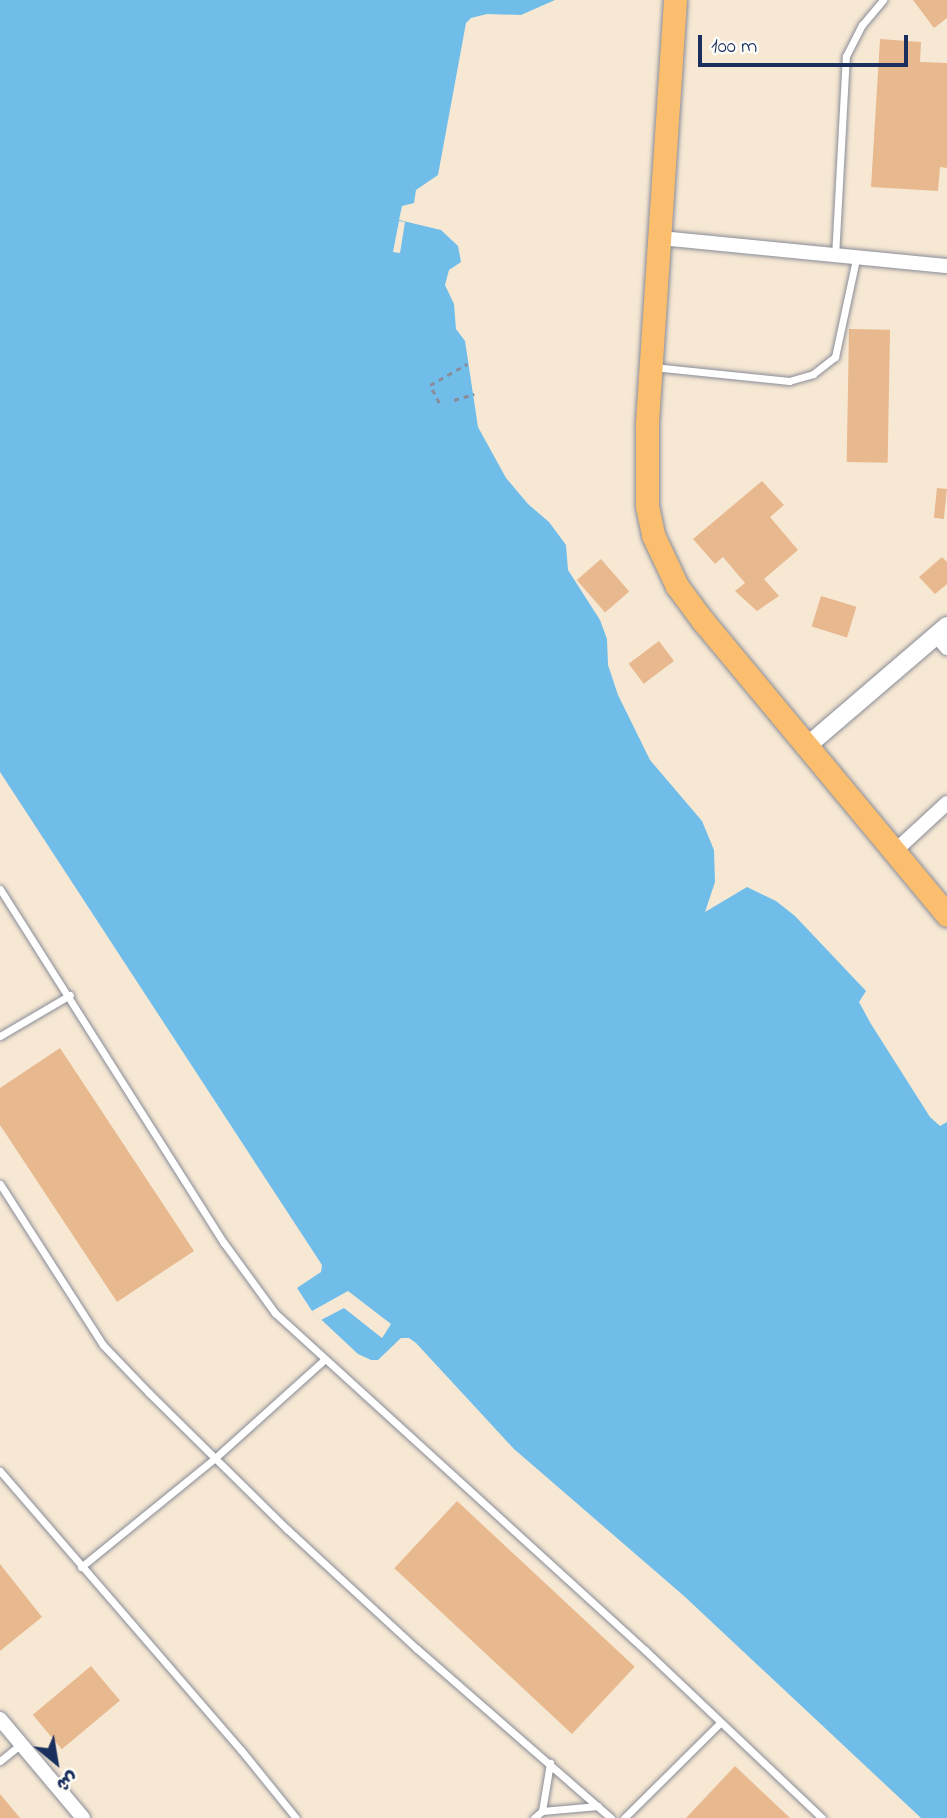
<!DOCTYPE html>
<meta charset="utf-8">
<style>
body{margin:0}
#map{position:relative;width:947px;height:1818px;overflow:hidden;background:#f7e8d3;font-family:"Indie Flower","Playpen Sans Arabic",sans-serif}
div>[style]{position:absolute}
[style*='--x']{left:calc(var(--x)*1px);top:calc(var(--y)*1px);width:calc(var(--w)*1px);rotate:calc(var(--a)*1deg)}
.water>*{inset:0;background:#70bdea}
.pier>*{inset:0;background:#f7e8d3}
.building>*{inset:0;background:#e8b88e;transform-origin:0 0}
.path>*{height:2.5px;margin-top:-1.25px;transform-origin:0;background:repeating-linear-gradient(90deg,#898c98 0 5px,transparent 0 10px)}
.roads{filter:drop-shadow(0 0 2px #898c98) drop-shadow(0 0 2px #898c98)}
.service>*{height:7px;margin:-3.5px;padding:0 3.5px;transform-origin:3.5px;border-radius:3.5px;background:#fff}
.minor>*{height:14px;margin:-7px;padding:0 7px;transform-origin:7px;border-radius:7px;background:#fff}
.tertiary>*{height:18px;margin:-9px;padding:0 9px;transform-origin:9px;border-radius:9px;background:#fff}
.primary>*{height:23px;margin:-11.5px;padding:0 11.5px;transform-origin:11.5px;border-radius:11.5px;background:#fbbe6e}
span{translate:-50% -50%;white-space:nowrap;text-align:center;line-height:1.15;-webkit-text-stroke:7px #fdfcf7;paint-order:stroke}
.north{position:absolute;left:21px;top:1727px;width:70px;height:70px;-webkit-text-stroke:5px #fdfcf7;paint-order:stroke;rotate:150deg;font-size:19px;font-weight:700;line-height:28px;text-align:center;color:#1b2f5e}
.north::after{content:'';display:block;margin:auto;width:24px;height:32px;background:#1b2f5e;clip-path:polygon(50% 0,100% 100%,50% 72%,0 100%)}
.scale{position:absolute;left:698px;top:35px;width:210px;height:32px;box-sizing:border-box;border:4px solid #1b2f5e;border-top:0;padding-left:9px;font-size:21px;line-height:24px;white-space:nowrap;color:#1b2f5e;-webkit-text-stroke:5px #fdfcf7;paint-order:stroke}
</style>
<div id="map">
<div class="water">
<i style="clip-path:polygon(0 0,555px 0,521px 15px,487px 14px,471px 18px,466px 23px,438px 175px,416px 190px,414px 203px,402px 206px,399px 220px,441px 230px,458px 246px,461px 262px,449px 270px,445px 285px,454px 304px,456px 329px,465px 341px,478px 427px,506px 478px,528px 504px,549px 522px,566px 545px,568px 570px,600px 620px,607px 639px,608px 665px,618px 695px,650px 760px,702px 821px,714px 850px,715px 882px,705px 912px,747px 887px,776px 901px,795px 916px,866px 991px,859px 1002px,871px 1024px,930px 1117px,940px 1126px,947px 1122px,947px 1818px,921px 1818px,684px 1596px,514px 1449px,416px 1343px,409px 1338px,401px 1338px,378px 1360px,371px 1360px,358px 1354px,312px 1311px,297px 1288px,321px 1272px,322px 1265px,0 772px)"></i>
</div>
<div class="pier">
<i style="clip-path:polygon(399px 221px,405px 222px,400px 253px,393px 252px)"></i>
<i style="clip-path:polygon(348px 1291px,391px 1324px,382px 1338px,344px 1308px,321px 1320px,312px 1311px)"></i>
</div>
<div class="building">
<i style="clip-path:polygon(913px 0,947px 0,947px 18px,934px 28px)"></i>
<i style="clip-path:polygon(880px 39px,921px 42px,920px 62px,947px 63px,947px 168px,940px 167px,938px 191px,871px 187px)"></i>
<i style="left:849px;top:329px;width:41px;height:133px;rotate:1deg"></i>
<i style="clip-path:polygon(762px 481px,784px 505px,770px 517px,798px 550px,764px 579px,779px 596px,757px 611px,735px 591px,745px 583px,723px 557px,715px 564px,693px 539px)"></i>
<i style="left:937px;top:488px;width:10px;height:30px;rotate:6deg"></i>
<i style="clip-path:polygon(942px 557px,947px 562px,947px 584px,935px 594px,919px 577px)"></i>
<i style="left:601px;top:559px;width:43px;height:32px;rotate:49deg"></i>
<i style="left:821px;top:596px;width:37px;height:32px;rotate:17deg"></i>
<i style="left:659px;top:641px;width:25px;height:38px;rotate:53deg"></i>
<i style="clip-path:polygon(60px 1048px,194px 1251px,117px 1302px,0 1125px,0 1088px)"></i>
<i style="left:457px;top:1501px;width:243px;height:92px;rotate:43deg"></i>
<i style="clip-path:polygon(0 1564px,42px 1617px,0 1651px)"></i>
<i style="left:91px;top:1666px;width:45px;height:76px;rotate:50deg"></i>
<i style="clip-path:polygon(735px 1766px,790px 1818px,686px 1818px)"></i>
<i style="clip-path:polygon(0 1794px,20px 1818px,0 1818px)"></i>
</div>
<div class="path">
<i style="--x:454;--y:400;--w:21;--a:-17"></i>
<i style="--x:439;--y:403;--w:20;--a:-117"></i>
<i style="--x:430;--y:385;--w:43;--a:-29.6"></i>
</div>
<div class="roads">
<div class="service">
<i style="--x:835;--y:257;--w:201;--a:-86.9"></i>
<i style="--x:846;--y:56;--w:35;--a:-63"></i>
<i style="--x:862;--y:25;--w:33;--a:-50"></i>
<i style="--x:653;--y:367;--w:137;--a:5.9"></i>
<i style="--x:789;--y:381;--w:25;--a:-16"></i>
<i style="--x:813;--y:374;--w:28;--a:-38"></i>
<i style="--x:835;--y:357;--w:100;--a:-77.9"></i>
<i style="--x:0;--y:889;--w:419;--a:57.7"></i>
<i style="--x:224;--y:1243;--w:87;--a:53.9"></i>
<i style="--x:275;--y:1313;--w:500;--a:42.33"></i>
<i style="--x:645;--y:1650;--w:244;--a:43.5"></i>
<i style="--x:0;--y:1036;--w:81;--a:-30.4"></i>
<i style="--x:0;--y:1184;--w:191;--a:57.4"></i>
<i style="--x:103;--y:1345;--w:66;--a:46.2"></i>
<i style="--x:149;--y:1393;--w:194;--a:44.6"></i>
<i style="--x:287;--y:1529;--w:176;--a:42.7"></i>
<i style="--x:416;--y:1648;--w:259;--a:41.1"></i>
<i style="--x:0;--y:1471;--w:369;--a:49.2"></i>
<i style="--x:241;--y:1750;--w:87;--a:51"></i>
<i style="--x:81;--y:1567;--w:173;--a:-39.1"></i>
<i style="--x:215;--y:1458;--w:147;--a:-42"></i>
<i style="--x:0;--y:1761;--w:27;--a:-39"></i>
<i style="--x:542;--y:1811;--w:49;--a:-80.5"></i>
<i style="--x:534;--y:1818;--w:11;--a:-41"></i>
<i style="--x:542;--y:1811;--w:56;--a:-5.1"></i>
<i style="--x:624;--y:1818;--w:136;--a:-44.7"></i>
</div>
<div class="minor">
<i style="--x:660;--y:238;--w:288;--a:5.6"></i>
<i style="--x:936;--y:635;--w:17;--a:50"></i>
<i style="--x:894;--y:852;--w:72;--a:-42.8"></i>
<i style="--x:0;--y:1719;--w:129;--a:50"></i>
</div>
<div class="tertiary">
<i style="--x:806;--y:747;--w:186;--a:-40.6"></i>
</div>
<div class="primary">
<i style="--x:675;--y:0;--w:426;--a:93.8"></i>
<i style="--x:647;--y:425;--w:81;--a:90"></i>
<i style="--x:647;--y:506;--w:30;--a:78"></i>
<i style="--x:653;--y:535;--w:56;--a:64.8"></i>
<i style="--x:677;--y:586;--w:44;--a:53.4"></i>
<i style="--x:703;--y:621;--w:382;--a:50.3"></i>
</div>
</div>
<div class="north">ش</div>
<div class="scale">100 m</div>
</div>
